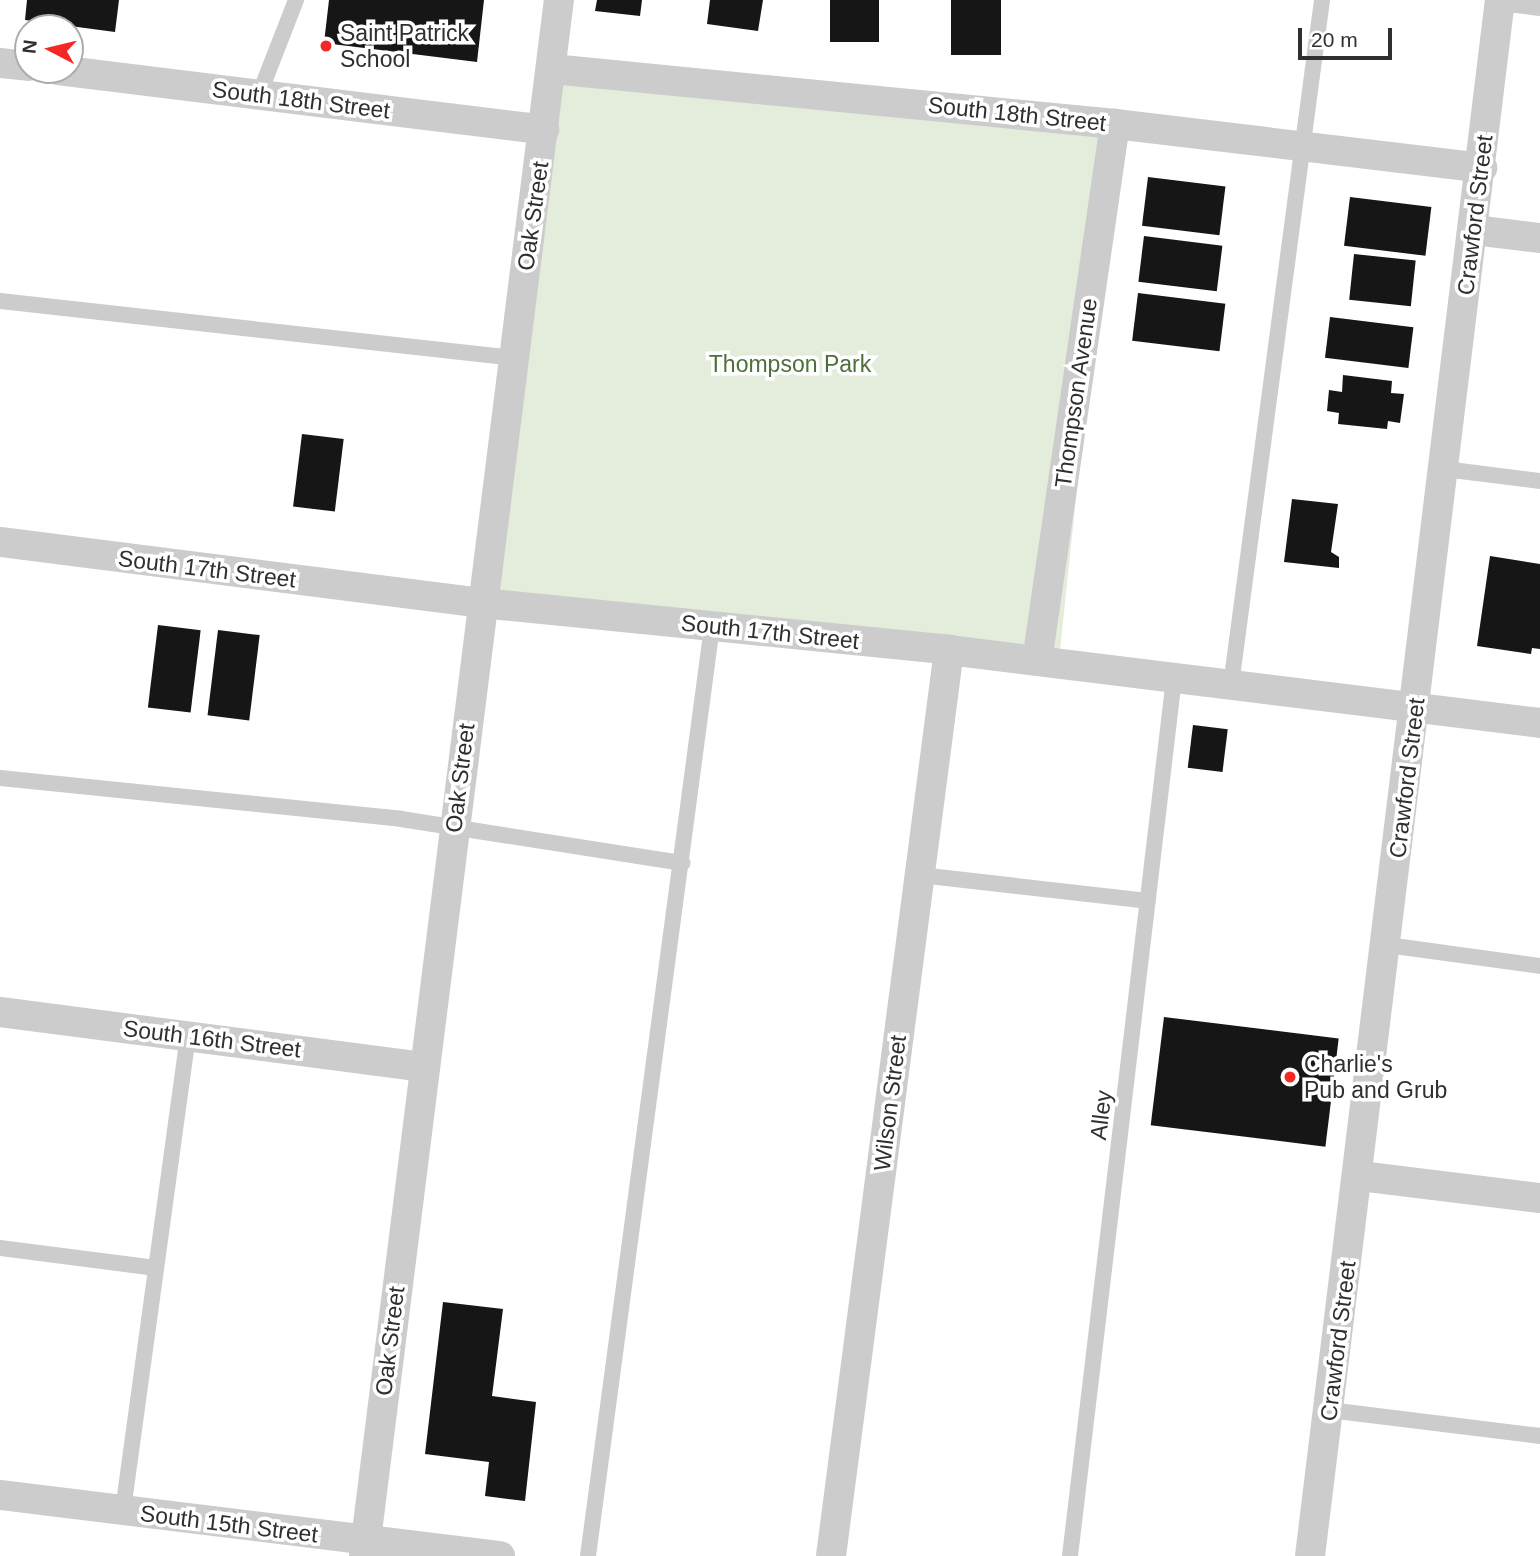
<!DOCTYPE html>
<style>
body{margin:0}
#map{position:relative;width:1540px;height:1556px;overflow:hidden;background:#fff;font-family:Helvetica,sans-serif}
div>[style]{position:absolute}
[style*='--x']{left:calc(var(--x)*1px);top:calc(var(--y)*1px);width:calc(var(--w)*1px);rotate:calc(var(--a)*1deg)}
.green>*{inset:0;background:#e4eddc;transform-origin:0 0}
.building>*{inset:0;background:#161616;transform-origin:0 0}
.lane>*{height:16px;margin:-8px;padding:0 8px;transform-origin:8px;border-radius:8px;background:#ccc}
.street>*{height:30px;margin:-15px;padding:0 15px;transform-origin:15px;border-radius:15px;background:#ccc}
.dots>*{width:19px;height:19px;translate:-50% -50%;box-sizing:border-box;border:4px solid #fff;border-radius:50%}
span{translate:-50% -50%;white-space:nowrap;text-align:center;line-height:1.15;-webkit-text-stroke:7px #fff;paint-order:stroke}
.poi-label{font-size:23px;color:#2f2f2f}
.left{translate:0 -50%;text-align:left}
.street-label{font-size:23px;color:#2f2f2f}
.park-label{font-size:23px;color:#4d6f39}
.north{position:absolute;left:14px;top:14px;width:70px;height:70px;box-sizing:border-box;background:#fff;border:2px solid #acacac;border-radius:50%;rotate:277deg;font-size:19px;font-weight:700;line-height:28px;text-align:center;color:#2f2f2f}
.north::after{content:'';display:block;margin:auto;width:24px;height:32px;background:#f32925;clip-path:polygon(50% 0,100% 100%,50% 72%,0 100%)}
.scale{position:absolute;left:1298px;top:28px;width:94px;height:32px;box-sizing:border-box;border:4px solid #2f2f2f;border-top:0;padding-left:9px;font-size:21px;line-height:24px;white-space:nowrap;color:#2f2f2f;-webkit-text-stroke:5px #fff;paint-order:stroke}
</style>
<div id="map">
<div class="green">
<i style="left:552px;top:69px;width:566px;height:539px;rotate:6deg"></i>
</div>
<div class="building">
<i style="clip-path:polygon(27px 0,119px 0,115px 32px,25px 20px)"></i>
<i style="clip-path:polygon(329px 0,484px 0,477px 62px,324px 43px)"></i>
<i style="clip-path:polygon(597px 0,642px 0,640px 16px,595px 11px)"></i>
<i style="clip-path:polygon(710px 0,763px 0,758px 31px,707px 24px)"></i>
<i style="left:830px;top:0;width:49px;height:42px"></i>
<i style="left:951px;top:0;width:50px;height:55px"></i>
<i style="left:1148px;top:177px;width:78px;height:49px;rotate:7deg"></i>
<i style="left:1350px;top:197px;width:82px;height:49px;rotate:7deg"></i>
<i style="left:1144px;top:236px;width:79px;height:46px;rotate:7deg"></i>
<i style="left:1354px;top:254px;width:62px;height:46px;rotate:6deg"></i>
<i style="left:1138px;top:293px;width:88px;height:48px;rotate:7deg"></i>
<i style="left:1330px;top:317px;width:84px;height:41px;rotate:7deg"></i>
<i style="clip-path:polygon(1343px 375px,1392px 381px,1391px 393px,1404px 394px,1400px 423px,1388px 421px,1387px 429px,1338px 424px,1339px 413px,1327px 411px,1329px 390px,1342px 392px)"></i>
<i style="left:302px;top:434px;width:42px;height:73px;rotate:7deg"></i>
<i style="clip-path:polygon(1292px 499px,1338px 504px,1331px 552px,1339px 557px,1339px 568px,1284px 562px)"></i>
<i style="clip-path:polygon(1490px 556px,1540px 564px,1540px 649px,1532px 648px,1531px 654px,1477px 646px)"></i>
<i style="left:158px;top:625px;width:43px;height:83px;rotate:7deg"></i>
<i style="left:218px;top:630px;width:42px;height:86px;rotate:7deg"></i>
<i style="left:1193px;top:725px;width:35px;height:43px;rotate:7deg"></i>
<i style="left:1164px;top:1017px;width:176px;height:109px;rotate:7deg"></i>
<i style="clip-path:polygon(443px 1302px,503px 1309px,492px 1396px,536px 1402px,525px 1501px,485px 1496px,489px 1462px,425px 1454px)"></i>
</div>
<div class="lane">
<i style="--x:1500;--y:3;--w:40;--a:7.1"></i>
<i style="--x:259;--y:95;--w:102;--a:-68.7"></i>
<i style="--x:0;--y:301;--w:517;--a:6.33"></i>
<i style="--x:1444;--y:469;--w:97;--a:7.1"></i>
<i style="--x:1231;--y:685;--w:691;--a:-82.43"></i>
<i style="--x:0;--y:778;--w:403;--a:5.8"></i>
<i style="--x:401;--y:819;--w:285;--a:8.9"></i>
<i style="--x:920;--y:875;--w:229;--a:6.5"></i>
<i style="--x:1387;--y:945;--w:154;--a:7.8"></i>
<i style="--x:0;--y:1248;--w:157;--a:7.3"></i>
<i style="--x:1329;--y:1410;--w:213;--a:7"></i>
<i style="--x:123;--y:1510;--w:478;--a:-82.2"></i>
<i style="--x:588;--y:1556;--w:937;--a:-82.4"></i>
<i style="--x:1070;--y:1556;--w:884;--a:-83.24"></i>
</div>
<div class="street">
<i style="--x:0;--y:63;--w:28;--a:6"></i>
<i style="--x:552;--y:69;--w:566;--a:5.58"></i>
<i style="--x:1115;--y:124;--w:370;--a:6.8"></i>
<i style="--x:58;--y:70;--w:490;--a:7"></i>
<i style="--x:1474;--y:230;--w:66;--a:6.9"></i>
<i style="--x:0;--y:542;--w:485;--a:7.2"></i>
<i style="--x:481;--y:603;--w:470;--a:5.7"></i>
<i style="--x:949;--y:650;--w:595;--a:7.04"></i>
<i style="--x:1037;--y:661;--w:543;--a:-81.74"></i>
<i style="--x:0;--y:1012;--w:428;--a:7.4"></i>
<i style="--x:1360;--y:1176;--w:181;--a:7"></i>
<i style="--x:0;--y:1495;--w:504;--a:6.96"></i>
<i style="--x:364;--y:1556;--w:1568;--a:-82.86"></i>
<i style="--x:831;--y:1556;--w:914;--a:-82.58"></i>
<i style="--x:1310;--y:1556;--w:1568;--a:-83.04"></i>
</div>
<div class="dots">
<i style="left:326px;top:46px;background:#f32925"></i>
<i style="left:1290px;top:1077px;background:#f32925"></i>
</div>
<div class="poi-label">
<span class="left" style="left:340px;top:46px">Saint Patrick<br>School</span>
<span class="left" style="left:1304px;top:1077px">Charlie's<br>Pub and Grub</span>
</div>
<div class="street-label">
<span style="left:301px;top:100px;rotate:7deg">South 18th Street</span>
<span style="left:1017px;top:114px;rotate:6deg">South 18th Street</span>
<span style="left:1475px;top:215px;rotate:-83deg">Crawford Street</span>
<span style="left:533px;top:216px;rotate:-82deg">Oak Street</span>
<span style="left:1076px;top:393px;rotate:-82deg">Thompson Avenue</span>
<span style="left:207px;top:569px;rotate:7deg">South 17th Street</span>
<span style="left:770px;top:632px;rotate:6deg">South 17th Street</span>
<span style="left:460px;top:778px;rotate:-83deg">Oak Street</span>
<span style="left:1407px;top:778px;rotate:-83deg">Crawford Street</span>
<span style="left:212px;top:1039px;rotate:7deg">South 16th Street</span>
<span style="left:890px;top:1103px;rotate:-83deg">Wilson Street</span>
<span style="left:1101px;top:1115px;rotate:-83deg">Alley</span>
<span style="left:390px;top:1341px;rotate:-83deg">Oak Street</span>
<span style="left:1338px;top:1341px;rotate:-83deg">Crawford Street</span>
<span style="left:229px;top:1524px;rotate:7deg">South 15th Street</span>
</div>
<div class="park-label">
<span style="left:790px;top:364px">Thompson Park</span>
</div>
<div class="north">N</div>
<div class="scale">20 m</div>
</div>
